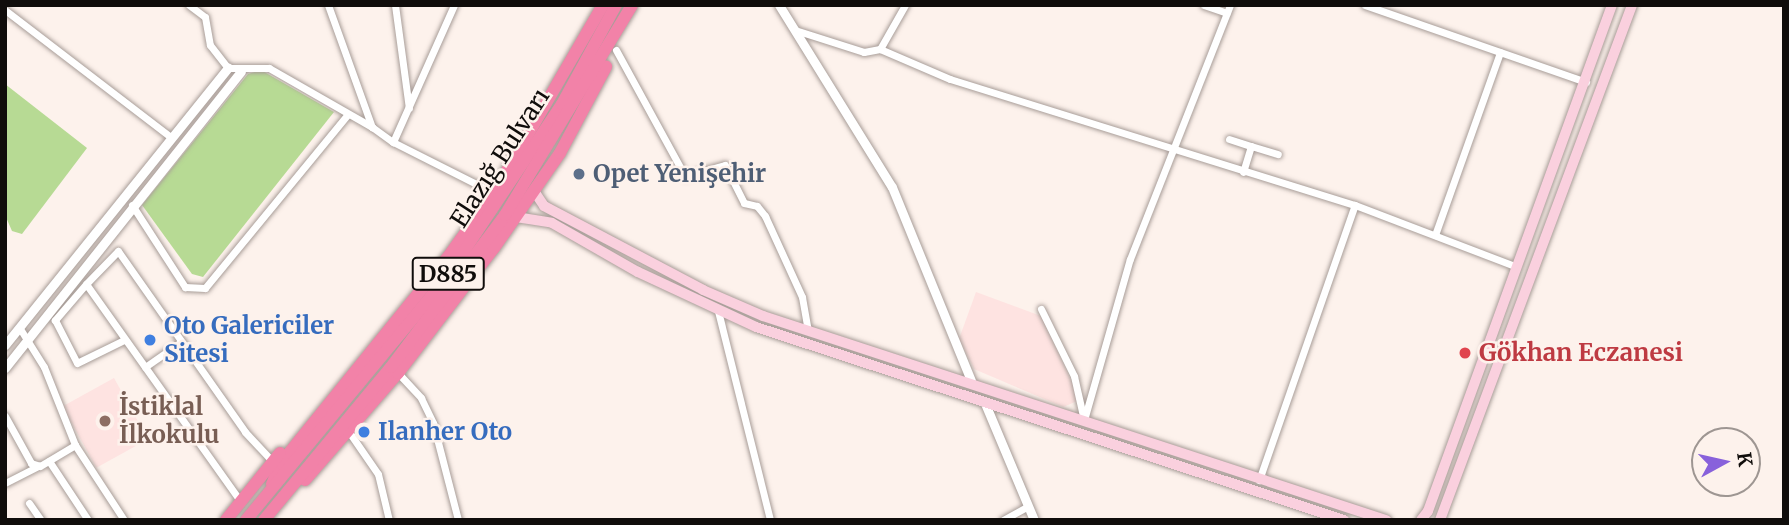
<!DOCTYPE html>
<meta charset="utf-8">
<style>
body{margin:0}
#map{position:relative;width:1789px;height:525px;overflow:hidden;background:#fdf2ec;font-family:Merriweather,serif}
div>[style]{position:absolute}
[style*='--x']{left:calc(var(--x)*1px);top:calc(var(--y)*1px);width:calc(var(--w)*1px);rotate:calc(var(--a)*1deg)}
.education>*{inset:0;background:#fee3e1;transform-origin:0 0}
.green>*{inset:0;background:#b7da94}
.roads{filter:drop-shadow(0 0 2px #a89d98) drop-shadow(0 0 2px #a89d98)}
.minor>*{height:7px;margin:-3.5px;padding:0 3.5px;transform-origin:3.5px;border-radius:3.5px;background:#fff}
.tertiary>*{height:9px;margin:-4.5px;padding:0 4.5px;transform-origin:4.5px;border-radius:4.5px;background:#fff}
.secondary>*{height:10px;margin:-5px;padding:0 5px;transform-origin:5px;border-radius:5px;background:#fad0de}
.trunk>*{height:12px;margin:-6px;padding:0 6px;transform-origin:6px;border-radius:6px;background:#f282a8}
.dots>*{width:19px;height:19px;translate:-50% -50%;box-sizing:border-box;border:4px solid #fdf2ec;border-radius:50%}
span{translate:-50% -50%;white-space:nowrap;text-align:center;line-height:1.15;-webkit-text-stroke:5px #fdf2ec;paint-order:stroke}
.shield-label span{padding:2px 5px;background:#fdf2ec;border:2px solid;border-radius:5px;-webkit-text-stroke-width:0}
.shield-label{font-size:23px;color:#100d0b;font-weight:700}
.street-label{font-size:24px;color:#100d0b}
.service-label{font-size:24px;color:#4e5e75;font-weight:700}
.left{translate:0 -50%;text-align:left}
.shop-label{font-size:24px;color:#366cbe;font-weight:700}
.health-label{font-size:24px;color:#be3a42;font-weight:700}
.education-label{font-size:24px;color:#785e54;font-weight:700}
.frame{position:absolute;inset:0;border:7px solid #100d0b;pointer-events:none}
.north{position:absolute;left:1691px;top:427px;width:70px;height:70px;box-sizing:border-box;background:#fdf2ec;border:2px solid #9e9692;border-radius:50%;rotate:82deg;font-size:19px;font-weight:700;line-height:28px;text-align:center;color:#100d0b}
.north::after{content:'';display:block;margin:auto;width:24px;height:32px;background:#8861db;clip-path:polygon(50% 0,100% 100%,50% 72%,0 100%)}
</style>
<div id="map">
<div class="education">
<i style="clip-path:polygon(976px 292px,1041px 316px,1080px 400px,1063px 407px,974px 369px,959px 339px)"></i>
<i style="left:114px;top:378px;width:70px;height:59px;rotate:61deg"></i>
</div>
<div class="green">
<i style="clip-path:polygon(261px 70px,334px 112px,203px 277px,192px 274px,142px 205px,248px 74px)"></i>
<i style="clip-path:polygon(5px 84px,87px 148px,22px 234px,12px 231px,5px 215px)"></i>
</div>
<div class="roads">
<div class="minor">
<i style="--x:189;--y:5;--w:20;--a:37"></i>
<i style="--x:205;--y:17;--w:28;--a:80"></i>
<i style="--x:210;--y:45;--w:29;--a:52"></i>
<i style="--x:228;--y:68;--w:41;--a:0"></i>
<i style="--x:269;--y:68;--w:119;--a:29.8"></i>
<i style="--x:328;--y:5;--w:130;--a:70.2"></i>
<i style="--x:372;--y:127;--w:26;--a:36"></i>
<i style="--x:393;--y:142;--w:113;--a:26.8"></i>
<i style="--x:395;--y:5;--w:104;--a:82.3"></i>
<i style="--x:1204;--y:5;--w:24;--a:19"></i>
<i style="--x:1365;--y:5;--w:234;--a:19.2"></i>
<i style="--x:5;--y:10;--w:210;--a:37.5"></i>
<i style="--x:795;--y:30;--w:72;--a:17.7"></i>
<i style="--x:864;--y:52;--w:16;--a:-11"></i>
<i style="--x:880;--y:49;--w:51;--a:-60.4"></i>
<i style="--x:880;--y:49;--w:76;--a:23.2"></i>
<i style="--x:950;--y:79;--w:424;--a:17.3"></i>
<i style="--x:1355;--y:205;--w:173;--a:20.9"></i>
<i style="--x:616;--y:50;--w:144;--a:61.3"></i>
<i style="--x:685;--y:176;--w:41;--a:-15.4"></i>
<i style="--x:725;--y:165;--w:42;--a:63.4"></i>
<i style="--x:744;--y:203;--w:13;--a:13"></i>
<i style="--x:757;--y:206;--w:13;--a:51"></i>
<i style="--x:765;--y:216;--w:89;--a:65.4"></i>
<i style="--x:802;--y:297;--w:34;--a:80"></i>
<i style="--x:1229;--y:139;--w:23;--a:18"></i>
<i style="--x:1251;--y:146;--w:27;--a:107"></i>
<i style="--x:393;--y:142;--w:150;--a:-66"></i>
<i style="--x:1251;--y:146;--w:28;--a:17"></i>
<i style="--x:132;--y:205;--w:98;--a:57.1"></i>
<i style="--x:185;--y:287;--w:20;--a:3"></i>
<i style="--x:205;--y:288;--w:224;--a:-50.6"></i>
<i style="--x:1435;--y:235;--w:194;--a:-70.4"></i>
<i style="--x:86;--y:284;--w:48;--a:130.7"></i>
<i style="--x:55;--y:320;--w:48;--a:62.9"></i>
<i style="--x:77;--y:363;--w:52;--a:-26.1"></i>
<i style="--x:1041;--y:309;--w:75;--a:63.8"></i>
<i style="--x:1074;--y:376;--w:41;--a:77.3"></i>
<i style="--x:718;--y:311;--w:215;--a:76"></i>
<i style="--x:19;--y:327;--w:47;--a:58"></i>
<i style="--x:44;--y:367;--w:84;--a:68.3"></i>
<i style="--x:145;--y:367;--w:44;--a:-34.8"></i>
<i style="--x:398;--y:373;--w:34;--a:47"></i>
<i style="--x:421;--y:398;--w:28;--a:64"></i>
<i style="--x:433;--y:423;--w:100;--a:75.5"></i>
<i style="--x:5;--y:416;--w:54;--a:61"></i>
<i style="--x:31;--y:463;--w:9;--a:18"></i>
<i style="--x:40;--y:466;--w:41;--a:-31"></i>
<i style="--x:75;--y:445;--w:90;--a:56.8"></i>
<i style="--x:1084;--y:420;--w:167;--a:-74.1"></i>
<i style="--x:1130;--y:259;--w:273;--a:-68.5"></i>
<i style="--x:349;--y:432;--w:51;--a:55.4"></i>
<i style="--x:378;--y:474;--w:47;--a:76.6"></i>
<i style="--x:49;--y:461;--w:71;--a:56.5"></i>
<i style="--x:1259;--y:480;--w:291;--a:-70.8"></i>
<i style="--x:5;--y:483;--w:38;--a:-27"></i>
<i style="--x:241;--y:502;--w:267;--a:-125.4"></i>
<i style="--x:86;--y:284;--w:46;--a:-45.9"></i>
<i style="--x:118;--y:251;--w:221;--a:54.9"></i>
<i style="--x:245;--y:432;--w:41;--a:47"></i>
<i style="--x:29;--y:503;--w:21;--a:55"></i>
<i style="--x:1003;--y:520;--w:29;--a:-29"></i>
</div>
<div class="tertiary">
<i style="--x:779;--y:5;--w:214;--a:58.2"></i>
<i style="--x:892;--y:187;--w:209;--a:67.8"></i>
<i style="--x:5;--y:345;--w:356;--a:-51.2"></i>
<i style="--x:5;--y:368;--w:379;--a:-51.5"></i>
<i style="--x:984;--y:401;--w:129;--a:67.2"></i>
</div>
<div class="secondary">
<i style="--x:534;--y:191;--w:18;--a:56"></i>
<i style="--x:544;--y:206;--w:180;--a:27.8"></i>
<i style="--x:703;--y:290;--w:65;--a:23.4"></i>
<i style="--x:763;--y:316;--w:656;--a:18.13"></i>
<i style="--x:516;--y:217;--w:36;--a:9"></i>
<i style="--x:552;--y:223;--w:99;--a:29.7"></i>
<i style="--x:638;--y:272;--w:130;--a:25"></i>
<i style="--x:756;--y:327;--w:619;--a:18.17"></i>
<i style="--x:1421;--y:520;--w:11;--a:-52"></i>
<i style="--x:1428;--y:511;--w:538;--a:-70.02"></i>
<i style="--x:1440;--y:520;--w:550;--a:-69.55"></i>
</div>
<div class="trunk">
<i style="--x:305;--y:480;--w:142;--a:-49"></i>
<i style="--x:398;--y:373;--w:158;--a:-52.5"></i>
<i style="--x:494;--y:248;--w:116;--a:-55.2"></i>
<i style="--x:560;--y:153;--w:98;--a:-61.9"></i>
<i style="--x:272;--y:484;--w:23;--a:-67"></i>
<i style="--x:281;--y:463;--w:265;--a:-51"></i>
<i style="--x:448;--y:257;--w:79;--a:-54.3"></i>
<i style="--x:494;--y:193;--w:217;--a:-59.9"></i>
<i style="--x:226;--y:520;--w:86;--a:-51.1"></i>
<i style="--x:246;--y:520;--w:314;--a:-50.4"></i>
<i style="--x:446;--y:278;--w:209;--a:-56.3"></i>
<i style="--x:562;--y:104;--w:113;--a:-61.4"></i>
<i style="--x:264;--y:520;--w:199;--a:-50.3"></i>
<i style="--x:391;--y:367;--w:190;--a:-53.1"></i>
<i style="--x:505;--y:215;--w:245;--a:-58.8"></i>
</div>
</div>
<div class="dots">
<i style="left:579px;top:174px;background:#5c6f8a"></i>
<i style="left:150px;top:340px;background:#3f7fe0"></i>
<i style="left:1465px;top:353px;background:#e0444e"></i>
<i style="left:105px;top:421px;background:#8d6e63"></i>
<i style="left:364px;top:432px;background:#3f7fe0"></i>
</div>
<div class="shield-label">
<span style="left:448px;top:274px">D885</span>
</div>
<div class="street-label">
<span style="left:500px;top:158px;rotate:-57deg">Elazığ Bulvarı</span>
</div>
<div class="service-label">
<span class="left" style="left:593px;top:174px">Opet Yenişehir</span>
</div>
<div class="shop-label">
<span class="left" style="left:164px;top:340px">Oto Galericiler<br>Sitesi</span>
<span class="left" style="left:378px;top:432px">Ilanher Oto</span>
</div>
<div class="health-label">
<span class="left" style="left:1479px;top:353px">Gökhan Eczanesi</span>
</div>
<div class="education-label">
<span class="left" style="left:119px;top:421px">İstiklal<br>İlkokulu</span>
</div>
<div class="frame"></div>
<div class="north">K</div>
</div>
